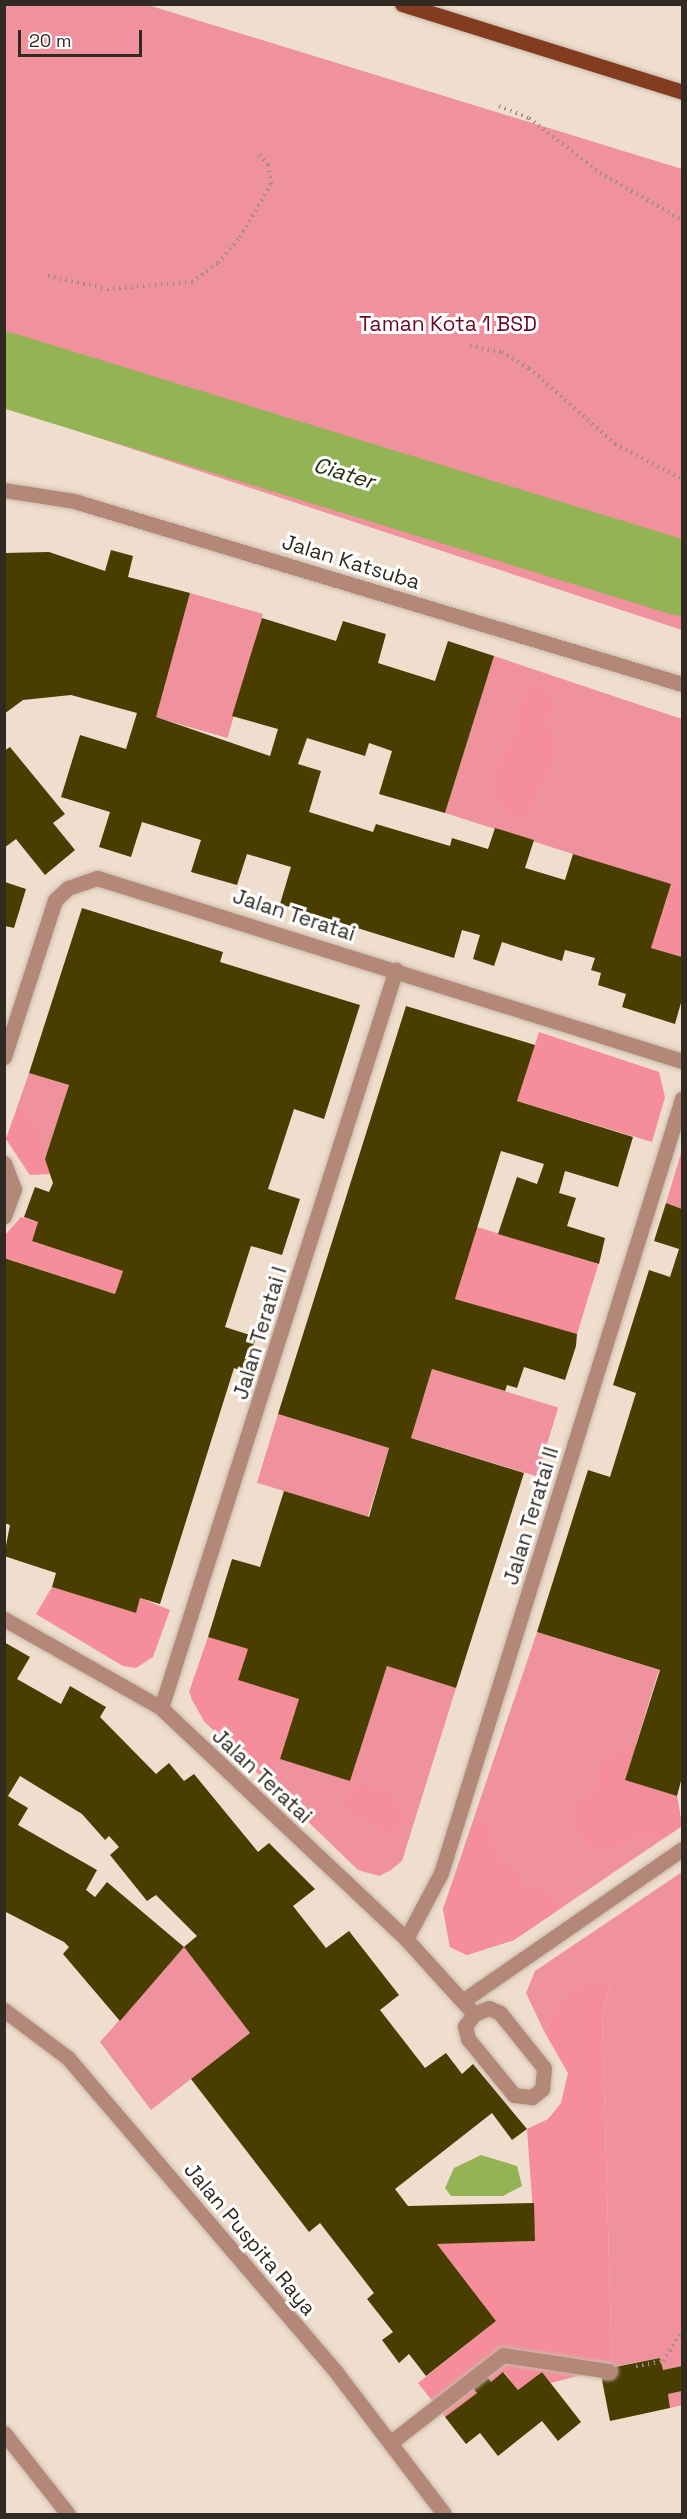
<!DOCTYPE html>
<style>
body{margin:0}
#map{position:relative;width:687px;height:2519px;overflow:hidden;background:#efdecd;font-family:"Space Grotesk",sans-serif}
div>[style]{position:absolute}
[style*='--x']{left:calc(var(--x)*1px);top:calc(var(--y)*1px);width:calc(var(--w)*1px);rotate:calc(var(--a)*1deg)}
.green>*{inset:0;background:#ef929d;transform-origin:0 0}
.forest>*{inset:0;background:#f58d9a;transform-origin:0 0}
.water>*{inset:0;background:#94b355}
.river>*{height:75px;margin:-37.5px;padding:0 37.5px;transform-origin:37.5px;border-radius:37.5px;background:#94b355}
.building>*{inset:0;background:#4a3d00}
.path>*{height:4px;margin-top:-2px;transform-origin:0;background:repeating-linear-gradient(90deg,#9a8e81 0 1.5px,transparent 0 6px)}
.roads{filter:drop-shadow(0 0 2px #c9baab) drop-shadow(0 0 2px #c9baab)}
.minor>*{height:15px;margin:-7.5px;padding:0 7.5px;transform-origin:7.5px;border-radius:7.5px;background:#b38879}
.major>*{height:15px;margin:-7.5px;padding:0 7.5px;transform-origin:7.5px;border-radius:7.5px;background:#843c20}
span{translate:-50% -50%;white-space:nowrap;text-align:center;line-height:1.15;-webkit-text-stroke:6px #fff;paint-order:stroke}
.park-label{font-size:21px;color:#690a25}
.street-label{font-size:21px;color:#302a23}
.water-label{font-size:22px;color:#243008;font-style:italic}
.frame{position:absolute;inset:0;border:6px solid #302a23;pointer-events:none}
.scale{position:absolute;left:18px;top:30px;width:124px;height:27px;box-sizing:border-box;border:3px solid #302a23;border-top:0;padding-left:8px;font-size:18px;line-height:21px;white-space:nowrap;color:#302a23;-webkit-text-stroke:4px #fff;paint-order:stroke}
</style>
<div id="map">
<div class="green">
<i style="clip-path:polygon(5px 4px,148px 5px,682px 169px,682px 630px,5px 407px)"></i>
<i style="left:190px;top:593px;width:76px;height:129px;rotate:16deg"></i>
<i style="clip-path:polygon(494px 656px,682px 719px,682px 889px,445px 813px)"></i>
<i style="clip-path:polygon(29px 1073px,69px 1085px,45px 1159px,30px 1175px,6px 1139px)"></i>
<i style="clip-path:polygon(682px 1150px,682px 1209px,666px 1203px)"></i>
<i style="left:432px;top:1369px;width:132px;height:72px;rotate:17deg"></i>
<i style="left:278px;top:1414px;width:116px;height:72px;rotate:17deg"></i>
<i style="clip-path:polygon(537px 1632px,659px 1670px,625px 1780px,677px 1796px,682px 1826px,514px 1940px,467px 1955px,450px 1947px,443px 1909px)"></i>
<i style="clip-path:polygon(208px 1637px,248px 1649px,238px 1680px,299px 1699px,280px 1759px,350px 1780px,387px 1666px,456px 1688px,402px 1861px,391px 1870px,379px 1876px,358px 1870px,204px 1721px,189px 1692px)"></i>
<i style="clip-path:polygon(682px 1872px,682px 2366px,663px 2370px,660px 2358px,612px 2367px,602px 2014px,610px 1984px,553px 2012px,545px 2033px,526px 1993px,535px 1971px)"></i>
<i style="clip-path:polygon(184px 1947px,250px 2033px,151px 2110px,100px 2042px)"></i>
<i style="clip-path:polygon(682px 2391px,682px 2405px,670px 2408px,668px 2394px)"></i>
</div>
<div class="forest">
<i style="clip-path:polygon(539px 684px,555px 706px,546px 721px,558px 752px,529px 810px,520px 817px,506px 813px,498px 802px,492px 777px,518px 729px,514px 716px,529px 688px)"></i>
<i style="clip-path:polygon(671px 884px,682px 889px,682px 957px,651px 948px)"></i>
<i style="clip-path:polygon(539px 1032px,659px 1072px,665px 1097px,652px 1142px,517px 1101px)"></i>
<i style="clip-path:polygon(19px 1104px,36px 1126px,50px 1174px,30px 1175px,6px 1139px)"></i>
<i style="clip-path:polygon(21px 1217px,38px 1222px,32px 1241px,123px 1271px,115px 1294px,5px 1258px,5px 1235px)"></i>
<i style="left:477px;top:1227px;width:127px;height:75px;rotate:17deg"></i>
<i style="clip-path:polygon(52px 1587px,136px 1613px,140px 1598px,170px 1610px,153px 1657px,136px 1668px,123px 1666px,36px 1614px)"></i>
<i style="clip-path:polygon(208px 1637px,248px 1649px,238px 1680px,299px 1699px,280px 1759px,262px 1777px,204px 1721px,191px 1698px)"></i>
<i style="clip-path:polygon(636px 1745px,625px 1780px,677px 1796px,682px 1826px,666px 1837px,635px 1837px,605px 1849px,586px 1845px,573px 1823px,577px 1805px,594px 1790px,602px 1760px)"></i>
<i style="clip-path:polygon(370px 1786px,388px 1793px,403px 1812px,399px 1829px,387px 1833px,346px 1807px,349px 1787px)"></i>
<i style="clip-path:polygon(477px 1819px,488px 1824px,497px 1857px,519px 1874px,523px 1885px,548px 1891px,561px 1908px,514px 1940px,467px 1955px,450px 1947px,443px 1909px)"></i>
<i style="clip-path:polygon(594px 1982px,610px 1984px,602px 2014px,612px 2367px,551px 2383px,542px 2372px,518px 2390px,504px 2372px,491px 2382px,478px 2366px,477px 2393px,445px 2417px,418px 2383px,496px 2321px,437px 2244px,535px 2241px,527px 2129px,548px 2119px,561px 2103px,568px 2073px,545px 2033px,553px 2012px,573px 1991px)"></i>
</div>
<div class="water">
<i style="clip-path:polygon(481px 2155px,517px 2166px,522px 2186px,503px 2196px,451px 2196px,445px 2188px,454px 2168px)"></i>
</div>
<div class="river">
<i style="--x:4;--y:369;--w:709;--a:17.13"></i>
</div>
<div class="building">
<i style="clip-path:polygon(111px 550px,133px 556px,128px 577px,190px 593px,156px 717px,270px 756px,278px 729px,232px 716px,262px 618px,336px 641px,343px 621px,386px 634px,378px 663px,435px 681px,448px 641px,494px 656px,445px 813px,379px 794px,392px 751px,369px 743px,365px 756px,307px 738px,298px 764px,321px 771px,309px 812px,373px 832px,376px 824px,450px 846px,452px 838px,488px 849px,495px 828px,534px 840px,525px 868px,565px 880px,573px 854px,671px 884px,651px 948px,682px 957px,682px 999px,675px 1024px,622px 1007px,626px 994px,598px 985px,601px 973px,591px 970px,595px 958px,565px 950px,562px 961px,502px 942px,494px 966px,473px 959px,480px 935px,462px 930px,454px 958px,280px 904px,291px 867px,247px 854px,237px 885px,191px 872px,201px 840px,142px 822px,131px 857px,99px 847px,110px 812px,61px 797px,80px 735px,126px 749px,137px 713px,71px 695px,23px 700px,4px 714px,4px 553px,49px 552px,105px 571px)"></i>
<i style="clip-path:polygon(10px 747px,65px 814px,53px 823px,75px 850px,45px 875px,16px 839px,4px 848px,4px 751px)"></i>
<i style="clip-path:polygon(5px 882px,26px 889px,14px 928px,5px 926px)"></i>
<i style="clip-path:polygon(82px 908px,223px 952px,220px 962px,360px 1005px,324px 1119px,294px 1109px,268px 1189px,300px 1199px,282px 1255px,251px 1246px,225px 1327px,256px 1337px,245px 1372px,234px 1368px,160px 1604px,140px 1598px,136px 1613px,52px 1587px,56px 1573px,4px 1556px,10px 1525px,4px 1523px,4px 1258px,115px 1294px,123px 1271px,32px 1241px,38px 1222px,24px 1217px,35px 1187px,49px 1192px,53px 1183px,45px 1159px,69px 1085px,29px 1073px)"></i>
<i style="clip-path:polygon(406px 1006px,535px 1045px,517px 1101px,633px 1137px,618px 1187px,565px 1171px,559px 1193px,576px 1198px,567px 1226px,605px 1238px,599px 1264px,498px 1234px,517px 1177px,537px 1184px,544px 1164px,501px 1151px,455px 1299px,577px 1334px,576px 1346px,565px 1380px,524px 1367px,517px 1388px,507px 1385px,505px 1391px,432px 1369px,411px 1438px,524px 1473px,456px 1688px,387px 1666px,350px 1781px,280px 1759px,299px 1699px,238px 1680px,248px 1649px,208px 1637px,232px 1559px,260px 1567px,284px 1491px,369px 1517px,389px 1448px,278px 1414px)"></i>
<i style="clip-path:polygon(666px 1203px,682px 1209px,682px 1777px,677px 1796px,625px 1780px,660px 1670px,537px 1632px,588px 1470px,610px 1477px,636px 1393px,613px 1385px,649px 1270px,670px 1277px,679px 1249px,654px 1241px)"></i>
<i style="clip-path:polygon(evenodd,4px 1642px,30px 1657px,17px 1679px,61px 1704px,70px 1686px,106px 1707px,100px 1717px,156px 1774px,169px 1763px,184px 1781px,194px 1774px,258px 1852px,269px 1843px,315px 1889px,293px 1906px,326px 1948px,349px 1931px,399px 1995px,380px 2010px,425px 2068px,446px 2053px,462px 2074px,473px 2064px,527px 2129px,512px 2140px,492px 2113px,395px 2189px,408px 2206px,534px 2203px,535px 2241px,437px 2244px,496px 2321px,426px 2376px,409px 2354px,399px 2363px,382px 2340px,393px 2332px,367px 2299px,374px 2293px,320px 2223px,309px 2232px,191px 2079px,250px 2033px,184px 1947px,120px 2021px,63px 1954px,69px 1947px,64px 1942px,4px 1911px,4px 1642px,20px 1776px,82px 1814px,105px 1840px,109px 1836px,119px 1847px,110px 1855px,147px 1901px,156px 1895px,197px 1936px,184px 1947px,107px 1882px,95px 1897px,86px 1890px,97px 1870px,18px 1825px,28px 1808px,8px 1796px,20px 1776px)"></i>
<i style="clip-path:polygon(660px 2358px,663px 2370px,682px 2366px,682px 2391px,668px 2394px,670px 2408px,610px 2421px,600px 2370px)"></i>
<i style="clip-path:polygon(479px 2366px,491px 2382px,503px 2372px,518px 2390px,542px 2372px,581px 2422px,558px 2441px,542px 2421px,498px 2456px,480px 2433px,466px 2444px,445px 2417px,477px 2393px,464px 2377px)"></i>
</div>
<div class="path">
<i style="--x:499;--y:106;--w:32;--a:22"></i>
<i style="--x:529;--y:118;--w:90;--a:37.8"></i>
<i style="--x:600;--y:173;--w:95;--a:29.8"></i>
<i style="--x:48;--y:276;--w:60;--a:12.4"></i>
<i style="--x:107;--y:289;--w:85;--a:-4.7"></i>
<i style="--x:192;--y:282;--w:32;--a:-36"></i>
<i style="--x:218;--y:263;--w:34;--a:-50"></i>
<i style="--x:240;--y:237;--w:61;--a:-59.7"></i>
<i style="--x:271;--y:184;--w:19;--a:-99"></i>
<i style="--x:268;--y:165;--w:14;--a:-129"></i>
<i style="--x:470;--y:346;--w:33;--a:11"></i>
<i style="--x:502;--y:352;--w:31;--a:31"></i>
<i style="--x:529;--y:368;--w:115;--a:41.5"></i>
<i style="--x:615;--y:444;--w:76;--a:27.6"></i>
<i style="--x:636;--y:2366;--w:27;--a:-10"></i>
<i style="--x:663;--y:2361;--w:35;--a:-57"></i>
</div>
<div class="roads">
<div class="minor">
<i style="--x:4;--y:490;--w:71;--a:8.9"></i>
<i style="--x:74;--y:501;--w:635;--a:16.75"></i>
<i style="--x:4;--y:1057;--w:165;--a:-72"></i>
<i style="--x:55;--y:900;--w:18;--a:-43"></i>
<i style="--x:68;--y:888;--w:31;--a:-19"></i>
<i style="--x:97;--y:878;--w:613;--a:17.37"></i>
<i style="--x:4;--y:1163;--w:28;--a:69"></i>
<i style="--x:14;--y:1189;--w:29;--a:110"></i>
<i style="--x:4;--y:1619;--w:180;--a:29.5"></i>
<i style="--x:161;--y:1708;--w:337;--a:43.3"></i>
<i style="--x:406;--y:1939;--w:101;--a:47.8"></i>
<i style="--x:161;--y:1708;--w:775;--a:-72.36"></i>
<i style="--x:406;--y:1939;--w:75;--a:-62.1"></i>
<i style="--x:441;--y:1873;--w:811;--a:-72.71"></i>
<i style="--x:464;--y:2000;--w:265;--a:-34.7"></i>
<i style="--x:489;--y:2008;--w:12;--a:24"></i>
<i style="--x:500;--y:2013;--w:70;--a:51.3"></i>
<i style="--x:544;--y:2068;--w:21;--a:95"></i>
<i style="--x:542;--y:2089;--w:13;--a:141"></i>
<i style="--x:532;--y:2097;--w:18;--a:-174"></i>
<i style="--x:514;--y:2095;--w:72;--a:-129.4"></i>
<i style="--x:468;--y:2039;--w:13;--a:-103"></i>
<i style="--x:465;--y:2026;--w:15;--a:-53"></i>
<i style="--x:474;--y:2014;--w:16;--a:-22"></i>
<i style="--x:4;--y:2010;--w:80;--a:36.9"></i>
<i style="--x:68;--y:2058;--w:413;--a:49.5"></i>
<i style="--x:336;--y:2372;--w:178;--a:52.7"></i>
<i style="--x:4;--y:2433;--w:103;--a:51.7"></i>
<i style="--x:390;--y:2443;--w:143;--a:-37.9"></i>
<i style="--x:503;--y:2355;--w:107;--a:8.6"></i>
</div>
<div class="major">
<i style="--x:402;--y:4;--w:294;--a:17.4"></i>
</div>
</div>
<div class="park-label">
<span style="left:448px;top:324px">Taman Kota 1 BSD</span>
</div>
<div class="street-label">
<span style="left:351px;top:562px;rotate:17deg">Jalan Katsuba</span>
<span style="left:294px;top:915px;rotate:18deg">Jalan Teratai</span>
<span style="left:260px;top:1333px;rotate:-73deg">Jalan Teratai I</span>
<span style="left:531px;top:1516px;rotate:-73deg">Jalan Teratai II</span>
<span style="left:262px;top:1776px;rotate:43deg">Jalan Teratai</span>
<span style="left:250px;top:2239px;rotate:50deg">Jalan Puspita Raya</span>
</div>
<div class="water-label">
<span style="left:344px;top:473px;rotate:17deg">Ciater</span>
</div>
<div class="frame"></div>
<div class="scale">20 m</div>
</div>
